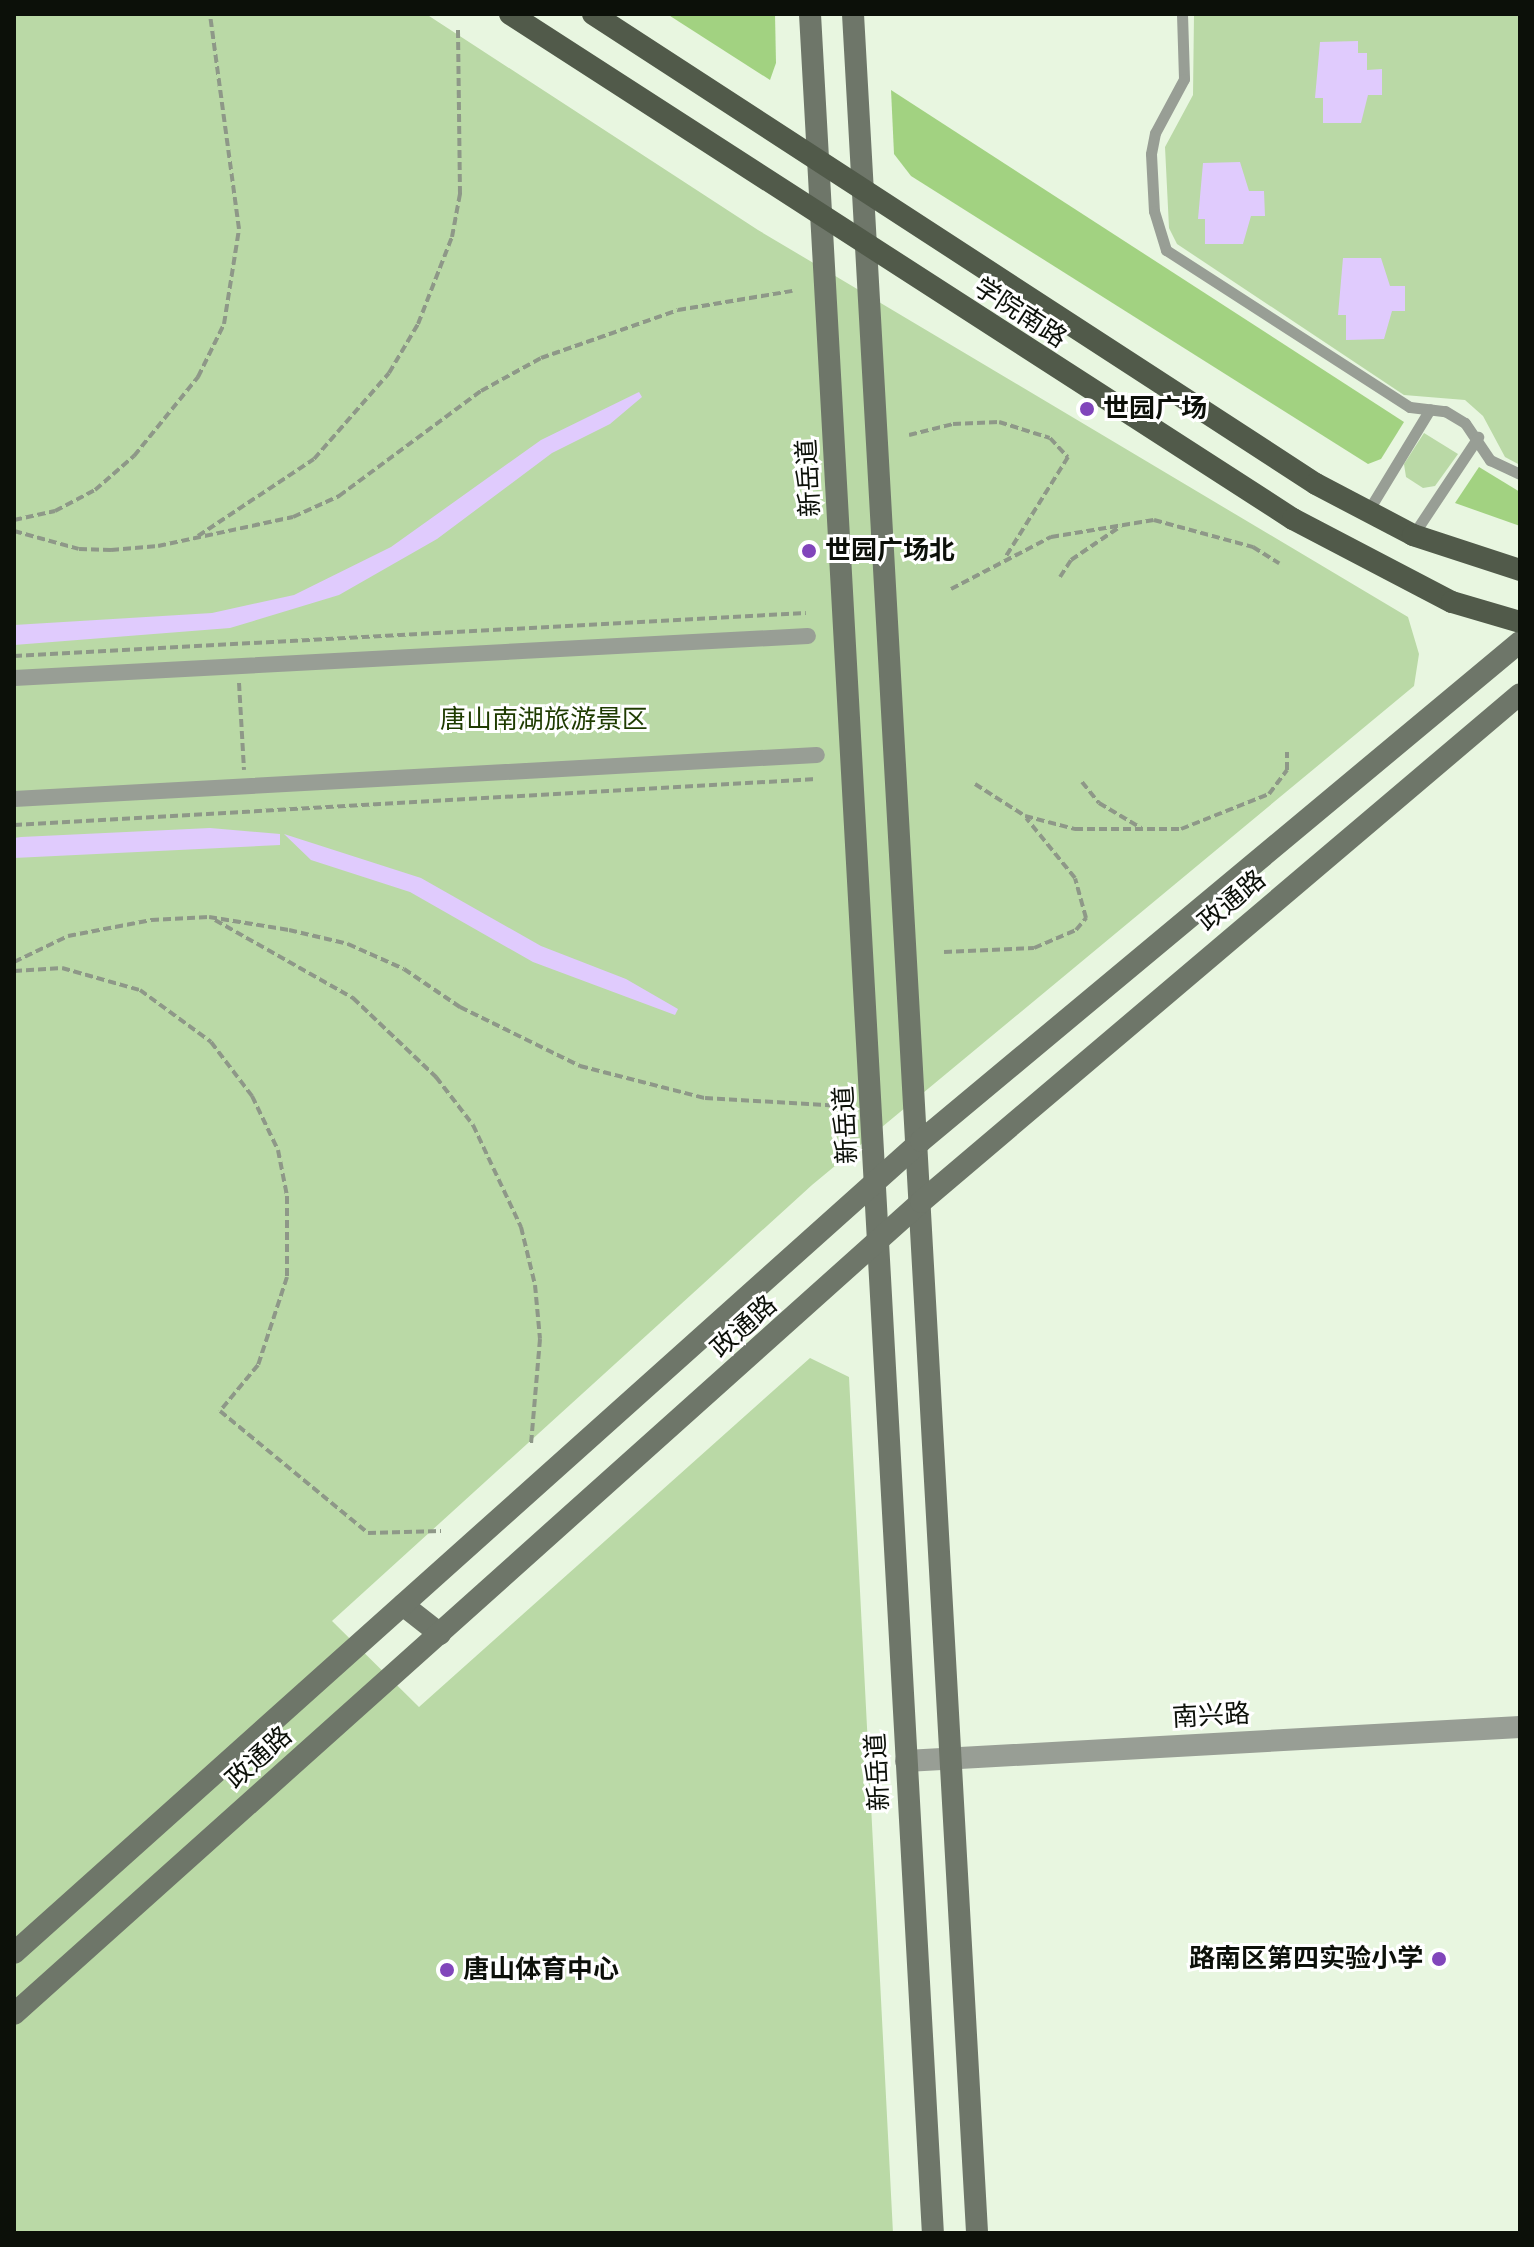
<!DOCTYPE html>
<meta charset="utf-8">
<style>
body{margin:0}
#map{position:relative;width:1534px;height:2247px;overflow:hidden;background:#e8f6e0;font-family:Karla,"Noto Sans SC",sans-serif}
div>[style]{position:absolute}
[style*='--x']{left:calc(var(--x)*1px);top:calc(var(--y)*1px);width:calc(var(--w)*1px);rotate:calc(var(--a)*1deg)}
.green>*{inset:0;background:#bad9a6}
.forest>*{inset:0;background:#a2d281}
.building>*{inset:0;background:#e0cbfd}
.path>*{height:4px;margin-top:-2px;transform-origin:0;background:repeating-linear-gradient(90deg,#8e9888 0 8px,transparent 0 12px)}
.service>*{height:11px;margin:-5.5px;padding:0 5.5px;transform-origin:5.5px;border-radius:5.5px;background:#989e95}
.pedestrian>*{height:16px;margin:-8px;padding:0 8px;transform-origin:8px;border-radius:8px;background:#989e95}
.tertiary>*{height:22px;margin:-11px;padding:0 11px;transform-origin:11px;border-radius:11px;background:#989e95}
.secondary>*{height:22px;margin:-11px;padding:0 11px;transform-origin:11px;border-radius:11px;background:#6e7669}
.primary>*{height:22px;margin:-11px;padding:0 11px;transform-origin:11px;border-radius:11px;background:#515a4a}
.dots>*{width:22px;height:22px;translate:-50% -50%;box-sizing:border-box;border:4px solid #fff;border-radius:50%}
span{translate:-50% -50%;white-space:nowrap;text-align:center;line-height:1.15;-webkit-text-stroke:6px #fff;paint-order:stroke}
.street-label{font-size:26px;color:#0c1009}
.poi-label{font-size:26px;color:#0c1009;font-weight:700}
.left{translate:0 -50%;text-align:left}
.right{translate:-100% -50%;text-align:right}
.park-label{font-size:26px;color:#1e3b00}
.frame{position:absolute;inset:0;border:16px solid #0c1009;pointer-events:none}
</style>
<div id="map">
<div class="green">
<i style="clip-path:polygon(14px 14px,426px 14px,758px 230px,1408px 617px,1419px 654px,1414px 686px,812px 1185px,332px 1621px,419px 1707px,810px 1358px,849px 1377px,893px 2233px,14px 2233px)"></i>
<i style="clip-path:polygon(1194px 14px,1520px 14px,1520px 465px,1505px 457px,1483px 416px,1465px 400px,1404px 395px,1177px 244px,1169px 228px,1165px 147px,1193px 95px)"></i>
<i style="clip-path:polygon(1424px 433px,1458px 454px,1435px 486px,1423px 488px,1406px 477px,1404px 464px)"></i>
</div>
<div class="forest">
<i style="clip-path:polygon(667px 14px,775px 14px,776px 63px,770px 80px)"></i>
<i style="clip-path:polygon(891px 90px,1404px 422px,1381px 459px,1368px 464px,911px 176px,894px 154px)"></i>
<i style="clip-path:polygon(1479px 467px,1520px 492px,1520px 526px,1455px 503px)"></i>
</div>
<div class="building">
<i style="clip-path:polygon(1358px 41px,1358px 53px,1367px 53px,1367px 70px,1382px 69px,1382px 95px,1368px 95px,1361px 123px,1323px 123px,1323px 98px,1315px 98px,1320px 42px)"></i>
<i style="clip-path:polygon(1240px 162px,1249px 191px,1264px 191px,1265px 216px,1251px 216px,1243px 244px,1205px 244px,1205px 219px,1198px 219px,1203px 163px)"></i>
<i style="clip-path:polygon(1343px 258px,1381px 258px,1390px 286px,1405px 286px,1405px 311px,1392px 311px,1384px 339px,1346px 340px,1346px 315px,1338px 315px)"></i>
<i style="clip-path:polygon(639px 392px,642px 397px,610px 424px,552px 453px,437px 539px,339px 595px,230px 628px,14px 645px,14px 625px,212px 613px,294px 595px,391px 547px,541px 440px)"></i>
<i style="clip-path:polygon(210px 828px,280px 834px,280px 845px,14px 858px,14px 838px,21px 837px)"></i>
<i style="clip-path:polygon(284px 834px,421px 878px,541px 946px,626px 979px,678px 1009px,675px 1015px,533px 962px,410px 892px,311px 860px)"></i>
</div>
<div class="path">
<i style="--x:909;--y:435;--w:45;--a:-14"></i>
<i style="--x:953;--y:424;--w:46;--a:-2.5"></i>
<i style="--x:999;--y:422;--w:53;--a:17.4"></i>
<i style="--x:1050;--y:438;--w:26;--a:47"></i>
<i style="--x:1068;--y:457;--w:119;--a:122"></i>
<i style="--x:14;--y:520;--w:42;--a:-12.4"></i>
<i style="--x:55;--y:511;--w:45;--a:-27.7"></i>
<i style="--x:95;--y:490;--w:52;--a:-41.1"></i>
<i style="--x:134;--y:456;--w:102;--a:-51"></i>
<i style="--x:198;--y:377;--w:59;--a:-63.9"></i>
<i style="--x:224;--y:324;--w:96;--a:-81"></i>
<i style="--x:239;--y:229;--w:217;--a:-97.7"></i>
<i style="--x:14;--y:531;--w:67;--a:15.5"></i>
<i style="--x:79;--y:549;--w:32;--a:2"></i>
<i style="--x:111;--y:550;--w:47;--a:-4.9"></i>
<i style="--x:158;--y:546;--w:138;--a:-12.1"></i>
<i style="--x:293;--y:517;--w:51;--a:-24.5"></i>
<i style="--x:339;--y:496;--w:177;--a:-36.5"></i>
<i style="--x:481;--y:391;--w:68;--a:-28.8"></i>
<i style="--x:541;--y:358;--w:145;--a:-19.3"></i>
<i style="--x:678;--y:310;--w:116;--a:-9.5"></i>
<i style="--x:198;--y:536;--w:139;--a:-33.6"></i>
<i style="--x:314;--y:459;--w:114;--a:-48.9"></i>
<i style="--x:389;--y:373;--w:57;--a:-59.4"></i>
<i style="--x:418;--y:324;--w:93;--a:-68.7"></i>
<i style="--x:452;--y:237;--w:44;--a:-79.5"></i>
<i style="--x:460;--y:194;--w:166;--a:-90.7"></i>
<i style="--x:1060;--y:577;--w:20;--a:-57"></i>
<i style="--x:1071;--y:560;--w:60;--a:-34.2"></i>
<i style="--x:951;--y:589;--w:113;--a:-27.5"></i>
<i style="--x:1051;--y:537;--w:104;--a:-9.4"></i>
<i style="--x:1154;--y:520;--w:103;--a:15.3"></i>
<i style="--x:1253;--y:547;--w:31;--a:32"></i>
<i style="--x:14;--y:656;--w:793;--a:-3.11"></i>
<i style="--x:239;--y:683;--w:87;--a:86.7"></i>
<i style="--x:1082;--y:782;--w:27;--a:51"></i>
<i style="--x:1099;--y:803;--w:49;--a:30.8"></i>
<i style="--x:975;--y:784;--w:59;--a:32.6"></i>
<i style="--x:1025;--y:816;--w:52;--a:14.6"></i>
<i style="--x:1075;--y:829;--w:106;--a:0"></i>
<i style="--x:1181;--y:829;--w:95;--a:-21.7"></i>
<i style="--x:1269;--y:794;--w:30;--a:-53"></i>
<i style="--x:1287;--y:770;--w:18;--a:-90"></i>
<i style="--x:14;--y:825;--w:803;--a:-3.28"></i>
<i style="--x:215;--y:920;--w:159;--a:29.5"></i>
<i style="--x:353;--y:998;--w:115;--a:43.6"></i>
<i style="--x:436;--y:1077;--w:61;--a:52.4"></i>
<i style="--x:473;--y:1125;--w:113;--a:64.8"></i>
<i style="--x:521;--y:1227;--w:60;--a:76.4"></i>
<i style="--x:535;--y:1285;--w:54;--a:84.7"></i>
<i style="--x:540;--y:1339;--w:106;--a:94.9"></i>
<i style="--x:944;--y:952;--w:90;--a:-2.5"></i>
<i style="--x:1034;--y:948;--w:46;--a:-23.2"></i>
<i style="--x:1076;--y:930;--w:16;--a:-50"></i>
<i style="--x:1086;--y:918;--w:41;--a:-105.4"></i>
<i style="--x:1075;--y:878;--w:77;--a:-129.2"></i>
<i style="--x:14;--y:962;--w:60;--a:-25.7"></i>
<i style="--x:68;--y:936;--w:85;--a:-10.9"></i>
<i style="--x:151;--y:920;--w:58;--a:-3"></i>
<i style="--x:209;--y:917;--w:81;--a:9.2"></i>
<i style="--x:289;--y:930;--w:61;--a:13.3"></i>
<i style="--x:348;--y:944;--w:61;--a:24.1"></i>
<i style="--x:404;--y:969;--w:68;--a:34.2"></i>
<i style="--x:460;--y:1007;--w:134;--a:26.2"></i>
<i style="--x:580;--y:1066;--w:129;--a:14.4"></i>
<i style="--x:705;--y:1098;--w:137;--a:3.3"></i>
<i style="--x:14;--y:971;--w:48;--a:-3.6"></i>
<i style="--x:62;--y:968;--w:81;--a:15.8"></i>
<i style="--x:140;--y:990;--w:88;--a:36.2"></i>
<i style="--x:211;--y:1042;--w:68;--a:52.8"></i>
<i style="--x:252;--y:1096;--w:60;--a:64.3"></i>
<i style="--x:278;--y:1150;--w:47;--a:78.9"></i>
<i style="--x:287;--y:1196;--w:81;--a:90"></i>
<i style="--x:287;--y:1277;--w:93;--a:108.2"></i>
<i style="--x:258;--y:1365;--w:60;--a:129.6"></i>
<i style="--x:220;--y:1411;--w:192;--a:39.5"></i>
<i style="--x:368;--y:1533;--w:73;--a:-1.6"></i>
</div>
<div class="service">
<i style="--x:1182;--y:14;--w:65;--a:88.2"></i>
<i style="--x:1184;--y:79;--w:61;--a:118.2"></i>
<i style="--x:1155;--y:133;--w:21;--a:101"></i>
<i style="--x:1151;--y:154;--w:57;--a:87"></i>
<i style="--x:1154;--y:211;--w:41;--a:72.9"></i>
<i style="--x:1166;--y:250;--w:290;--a:32.8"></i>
<i style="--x:1410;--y:407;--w:35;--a:7"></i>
<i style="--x:1445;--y:411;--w:23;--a:31"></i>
<i style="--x:1465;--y:423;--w:45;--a:56"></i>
<i style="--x:1490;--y:460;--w:33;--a:25"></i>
<i style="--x:1368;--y:511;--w:119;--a:-58.7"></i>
<i style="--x:1413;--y:535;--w:118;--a:-56.4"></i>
</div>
<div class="pedestrian">
<i style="--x:14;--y:678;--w:795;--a:-3.03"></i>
<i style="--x:14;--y:799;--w:804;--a:-3.14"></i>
</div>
<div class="tertiary">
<i style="--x:906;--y:1761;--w:615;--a:-3.17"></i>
</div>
<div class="secondary">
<i style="--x:810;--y:14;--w:2222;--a:86.83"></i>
<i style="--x:853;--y:14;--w:2222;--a:86.8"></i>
<i style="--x:403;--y:1605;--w:47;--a:38.1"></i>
<i style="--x:14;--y:1953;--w:1217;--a:-41.84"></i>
<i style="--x:921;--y:1141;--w:780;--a:-39.8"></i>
<i style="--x:14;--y:2014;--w:1217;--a:-41.84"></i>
<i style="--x:921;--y:1202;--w:785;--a:-40.3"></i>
</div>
<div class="primary">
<i style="--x:510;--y:14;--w:932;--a:32.82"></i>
<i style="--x:1293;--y:519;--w:179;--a:27.6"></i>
<i style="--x:1452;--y:602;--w:71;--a:16.4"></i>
<i style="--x:593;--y:14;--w:862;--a:33.03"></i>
<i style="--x:1316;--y:484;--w:110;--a:27.7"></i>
<i style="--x:1413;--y:535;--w:113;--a:18.1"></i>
</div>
<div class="dots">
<i style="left:1087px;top:409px;background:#8145bb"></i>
<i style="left:809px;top:551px;background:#8145bb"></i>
<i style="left:1439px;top:1959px;background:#8145bb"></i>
<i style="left:447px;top:1970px;background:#8145bb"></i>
</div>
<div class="street-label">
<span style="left:1020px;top:313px;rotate:33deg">学院南路</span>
<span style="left:809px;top:478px;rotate:-93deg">新岳道</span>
<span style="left:1232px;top:901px;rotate:-40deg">政通路</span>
<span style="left:846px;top:1125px;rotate:-93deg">新岳道</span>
<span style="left:744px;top:1327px;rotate:-42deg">政通路</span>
<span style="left:1211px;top:1716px;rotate:-3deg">南兴路</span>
<span style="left:259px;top:1758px;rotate:-42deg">政通路</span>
<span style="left:878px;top:1772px;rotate:-93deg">新岳道</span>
</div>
<div class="poi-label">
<span class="left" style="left:1103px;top:409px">世园广场</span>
<span class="left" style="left:825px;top:551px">世园广场北</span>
<span class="right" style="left:1423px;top:1959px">路南区第四实验小学</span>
<span class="left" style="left:463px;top:1970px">唐山体育中心</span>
</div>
<div class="park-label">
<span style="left:544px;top:720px">唐山南湖旅游景区</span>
</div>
<div class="frame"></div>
</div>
